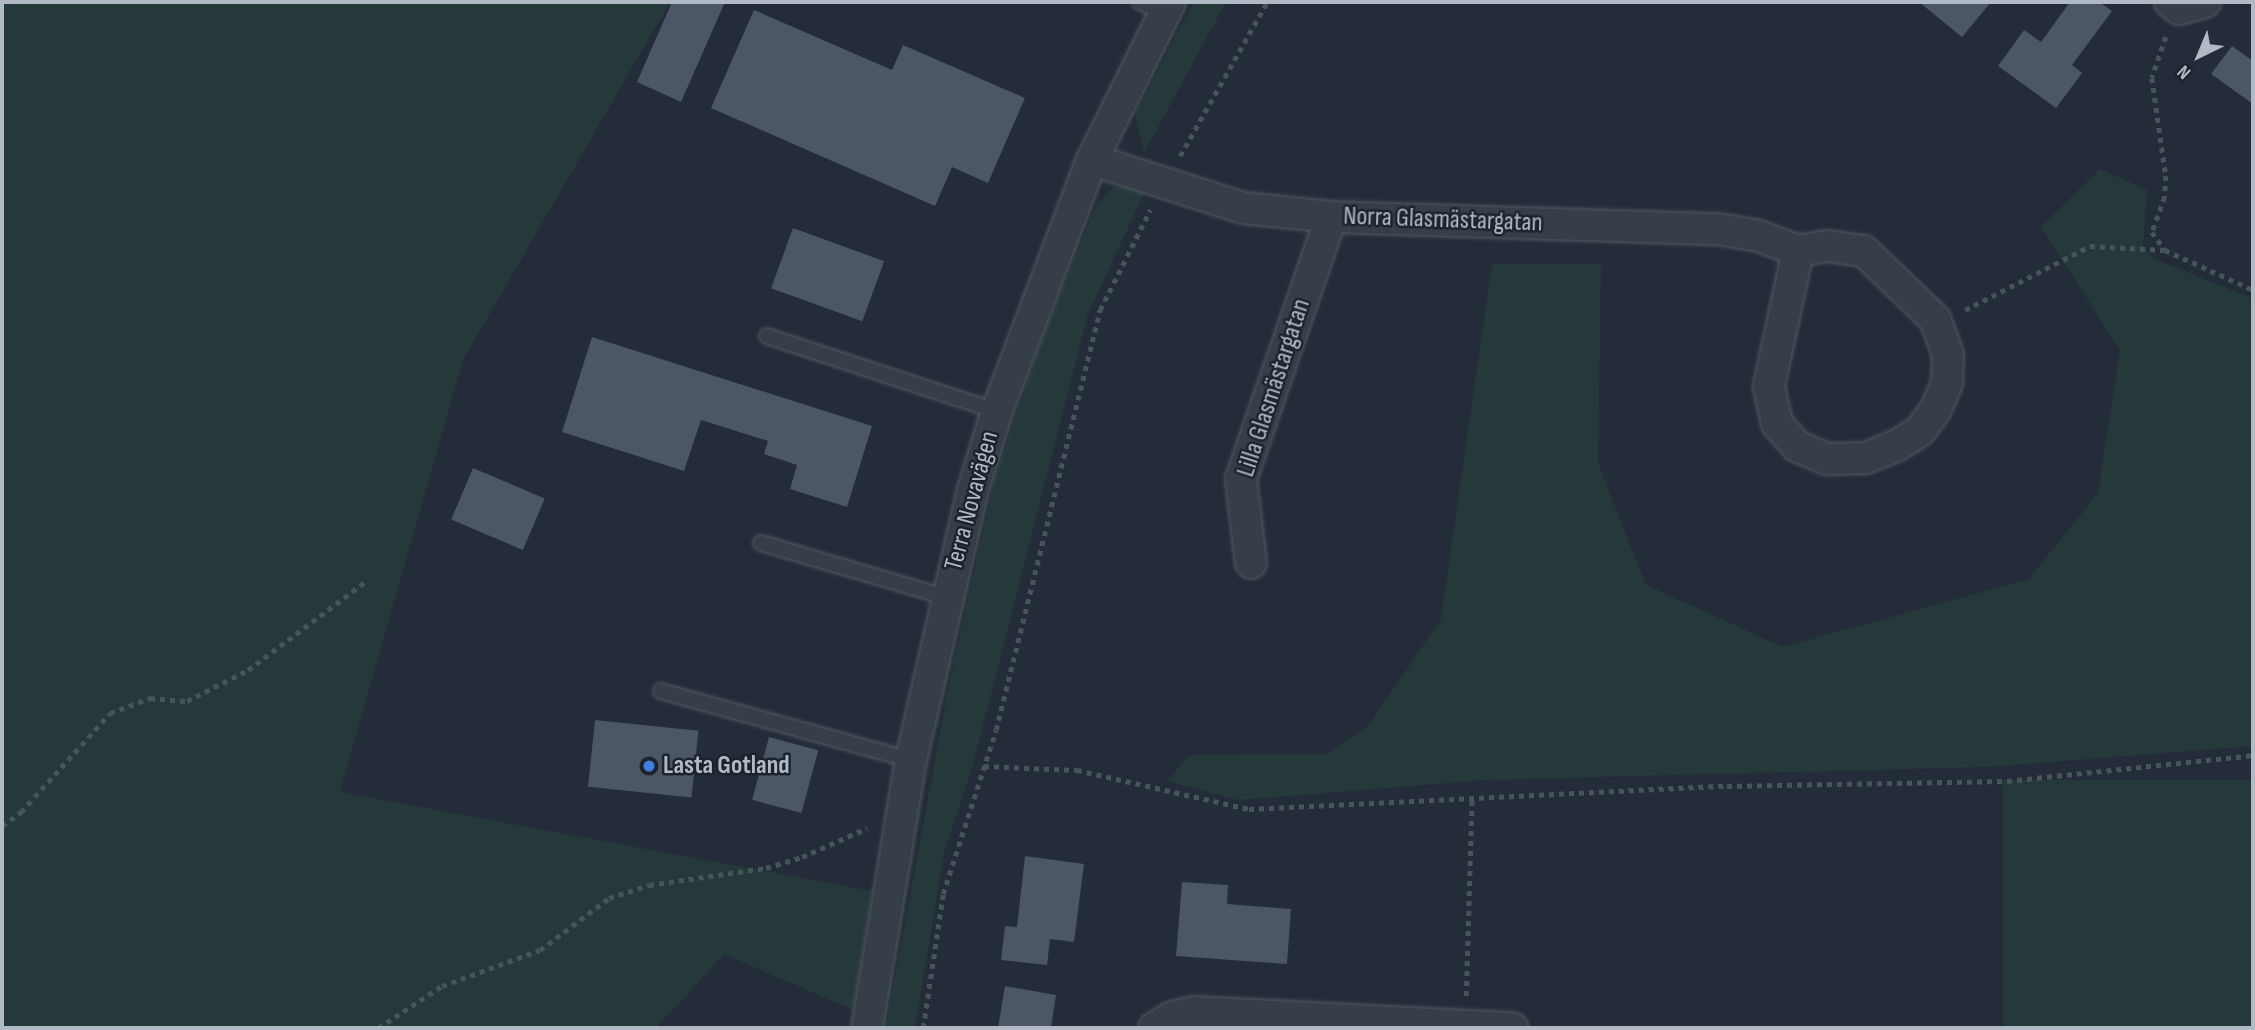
<!DOCTYPE html>
<meta charset="utf-8">
<style>
body{margin:0}
#map{position:relative;width:2255px;height:1030px;overflow:hidden;background:#232c38;font-family:"Sofia Sans Condensed",sans-serif}
div>[style]{position:absolute}
[style*='--x']{left:calc(var(--x)*1px);top:calc(var(--y)*1px);width:calc(var(--w)*1px);rotate:calc(var(--a)*1deg)}
.green>*{inset:0;background:#26393a;transform-origin:0 0}
.building>*{inset:0;background:#4b5764;transform-origin:0 0}
.path>*{height:4.5px;margin-top:-2.25px;transform-origin:0;background:repeating-linear-gradient(90deg,#445658 0 5px,transparent 0 10px)}
.roads{filter:drop-shadow(0 0 2px #515963) drop-shadow(0 0 2px #515963)}
.lane>*{height:14px;margin:-7px;padding:0 7px;transform-origin:7px;border-radius:7px;background:#363e48}
.street>*{height:30px;margin:-15px;padding:0 15px;transform-origin:15px;border-radius:15px;background:#363e48}
.dots>*{width:19px;height:19px;translate:-50% -50%;box-sizing:border-box;border:4px solid #1c232d;border-radius:50%}
span{translate:-50% -50%;white-space:nowrap;text-align:center;line-height:1.15;-webkit-text-stroke:5px #1c232d;paint-order:stroke}
.street-label{font-size:26px;color:#b1b9c5}
.poi-label{font-size:26px;color:#b1b9c5;font-weight:700}
.left{translate:0 -50%;text-align:left}
.frame{position:absolute;inset:0;border:4px solid #b1b9c5;pointer-events:none}
.north{position:absolute;left:2164px;top:21px;width:70px;height:70px;-webkit-text-stroke:5px #1c232d;paint-order:stroke;rotate:223deg;font-size:19px;font-weight:700;line-height:28px;text-align:center;color:#b1b9c5}
.north::after{content:'';display:block;margin:auto;width:24px;height:32px;background:#b1b9c5;clip-path:polygon(50% 0,100% 100%,50% 72%,0 100%)}
</style>
<div id="map">
<div class="green">
<i style="clip-path:polygon(2px 2px,670px 2px,463px 360px,340px 792px,872px 891px,853px 1010px,724px 954px,656px 1028px,2px 1028px)"></i>
<i style="clip-path:polygon(1194px 2px,1226px 2px,1144px 153px,1135px 114px)"></i>
<i style="clip-path:polygon(2100px 169px,2147px 190px,2143px 244px,2153px 258px,2253px 299px,2253px 746px,1987px 767px,1484px 780px,1238px 800px,1168px 781px,1189px 755px,1327px 754px,1369px 725px,1441px 619px,1492px 264px,1601px 264px,1598px 463px,1646px 585px,1783px 647px,2029px 579px,2098px 493px,2120px 350px,2041px 227px)"></i>
<i style="clip-path:polygon(1115px 186px,1146px 189px,1088px 314px,974px 761px,944px 853px,915px 1028px,886px 1028px,947px 694px,995px 478px,1043px 336px,1096px 206px)"></i>
<i style="left:2253px;top:780px;width:248px;height:250px;rotate:90deg"></i>
</div>
<div class="building">
<i style="clip-path:polygon(672px 2px,725px 2px,681px 102px,637px 82px)"></i>
<i style="clip-path:polygon(1919px 2px,1991px 2px,1962px 37px)"></i>
<i style="clip-path:polygon(2070px 2px,2099px 2px,2112px 11px,2072px 65px,2082px 73px,2056px 108px,1998px 66px,2024px 30px,2041px 42px)"></i>
<i style="clip-path:polygon(754px 10px,892px 70px,903px 45px,1025px 98px,988px 183px,952px 167px,935px 206px,711px 108px)"></i>
<i style="clip-path:polygon(2232px 46px,2253px 61px,2253px 104px,2211px 74px)"></i>
<i style="left:793px;top:228px;width:97px;height:64px;rotate:20deg"></i>
<i style="clip-path:polygon(592px 337px,872px 426px,847px 507px,790px 489px,797px 465px,764px 454px,768px 441px,701px 420px,684px 471px,562px 432px)"></i>
<i style="left:473px;top:468px;width:78px;height:56px;rotate:23deg"></i>
<i style="left:595px;top:720px;width:104px;height:67px;rotate:6deg"></i>
<i style="left:769px;top:737px;width:51px;height:65px;rotate:15deg"></i>
<i style="clip-path:polygon(1025px 856px,1084px 864px,1074px 942px,1050px 939px,1047px 965px,1001px 960px,1005px 926px,1017px 927px)"></i>
<i style="clip-path:polygon(1182px 882px,1228px 885px,1227px 904px,1291px 909px,1287px 964px,1176px 956px)"></i>
<i style="clip-path:polygon(1005px 986px,1056px 995px,1051px 1028px,998px 1028px)"></i>
</div>
<div class="path">
<i style="--x:2166;--y:37;--w:43;--a:108.9"></i>
<i style="--x:2152;--y:78;--w:99;--a:81.9"></i>
<i style="--x:2166;--y:176;--w:21;--a:93"></i>
<i style="--x:2165;--y:197;--w:37;--a:110"></i>
<i style="--x:2152;--y:232;--w:22;--a:54"></i>
<i style="--x:2165;--y:250;--w:97;--a:24.4"></i>
<i style="--x:1180;--y:156;--w:177;--a:-60.5"></i>
<i style="--x:1965;--y:310;--w:140;--a:-27.1"></i>
<i style="--x:2090;--y:246;--w:74;--a:3.1"></i>
<i style="--x:984;--y:766;--w:93;--a:2.5"></i>
<i style="--x:1077;--y:770;--w:176;--a:12.8"></i>
<i style="--x:1249;--y:809;--w:479;--a:-2.8"></i>
<i style="--x:1727;--y:786;--w:280;--a:-1"></i>
<i style="--x:2007;--y:781;--w:247;--a:-6"></i>
<i style="--x:2;--y:826;--w:24;--a:-36"></i>
<i style="--x:21;--y:812;--w:133;--a:-48"></i>
<i style="--x:110;--y:713;--w:43;--a:-20.6"></i>
<i style="--x:150;--y:698;--w:37;--a:5"></i>
<i style="--x:187;--y:701;--w:68;--a:-26.9"></i>
<i style="--x:248;--y:670;--w:148;--a:-37"></i>
<i style="--x:1466;--y:996;--w:199;--a:-88.3"></i>
<i style="--x:378;--y:1028;--w:77;--a:-33.3"></i>
<i style="--x:442;--y:986;--w:104;--a:-20.2"></i>
<i style="--x:540;--y:950;--w:86;--a:-37"></i>
<i style="--x:609;--y:898;--w:42;--a:-18"></i>
<i style="--x:649;--y:885;--w:118;--a:-8.3"></i>
<i style="--x:766;--y:868;--w:38;--a:-17"></i>
<i style="--x:802;--y:857;--w:71;--a:-24"></i>
<i style="--x:923;--y:1028;--w:135;--a:-81.5"></i>
<i style="--x:943;--y:894;--w:172;--a:-72.1"></i>
<i style="--x:996;--y:730;--w:433;--a:-76.1"></i>
<i style="--x:1100;--y:310;--w:112;--a:-63.4"></i>
</div>
<div class="roads">
<div class="lane">
<i style="--x:1140;--y:2;--w:26;--a:23"></i>
<i style="--x:767;--y:336;--w:242;--a:18.1"></i>
<i style="--x:761;--y:543;--w:193;--a:16.3"></i>
<i style="--x:661;--y:691;--w:259;--a:15.4"></i>
</div>
<div class="street">
<i style="--x:2170;--y:2;--w:11;--a:38"></i>
<i style="--x:2179;--y:9;--w:27;--a:-15"></i>
<i style="--x:1092;--y:160;--w:158;--a:17.6"></i>
<i style="--x:1243;--y:208;--w:88;--a:5.8"></i>
<i style="--x:1331;--y:217;--w:387;--a:1.8"></i>
<i style="--x:1718;--y:229;--w:42;--a:9.7"></i>
<i style="--x:1759;--y:236;--w:42;--a:21"></i>
<i style="--x:1798;--y:251;--w:29;--a:-10"></i>
<i style="--x:1827;--y:246;--w:37;--a:8"></i>
<i style="--x:1864;--y:251;--w:98;--a:43.8"></i>
<i style="--x:1935;--y:319;--w:38;--a:70"></i>
<i style="--x:1948;--y:355;--w:28;--a:92"></i>
<i style="--x:1947;--y:383;--w:28;--a:113"></i>
<i style="--x:1936;--y:409;--w:27;--a:126"></i>
<i style="--x:1920;--y:431;--w:26;--a:148"></i>
<i style="--x:1898;--y:445;--w:35;--a:158"></i>
<i style="--x:1865;--y:458;--w:38;--a:178"></i>
<i style="--x:1827;--y:459;--w:33;--a:-157"></i>
<i style="--x:1797;--y:446;--w:30;--a:-132"></i>
<i style="--x:1777;--y:424;--w:39;--a:-102"></i>
<i style="--x:1769;--y:386;--w:138;--a:-77.9"></i>
<i style="--x:1251;--y:563;--w:85;--a:-96.8"></i>
<i style="--x:1241;--y:479;--w:277;--a:-71"></i>
<i style="--x:867;--y:1028;--w:272;--a:-80.7"></i>
<i style="--x:911;--y:760;--w:274;--a:-77.1"></i>
<i style="--x:972;--y:493;--w:86;--a:-73"></i>
<i style="--x:997;--y:411;--w:268;--a:-69.3"></i>
<i style="--x:1092;--y:160;--w:176;--a:-63.7"></i>
<i style="--x:1154;--y:1028;--w:21;--a:-31"></i>
<i style="--x:1172;--y:1017;--w:23;--a:-13"></i>
<i style="--x:1194;--y:1012;--w:319;--a:2.9"></i>
</div>
</div>
<div class="dots">
<i style="left:649px;top:766px;background:#3f7fe0"></i>
</div>
<div class="street-label">
<span style="left:1443px;top:220px;rotate:2deg">Norra Glasmästargatan</span>
<span style="left:1274px;top:388px;rotate:-72deg">Lilla Glasmästargatan</span>
<span style="left:972px;top:501px;rotate:-75deg">Terra Novavägen</span>
</div>
<div class="poi-label">
<span class="left" style="left:663px;top:766px">Lasta Gotland</span>
</div>
<div class="frame"></div>
<div class="north">N</div>
</div>
